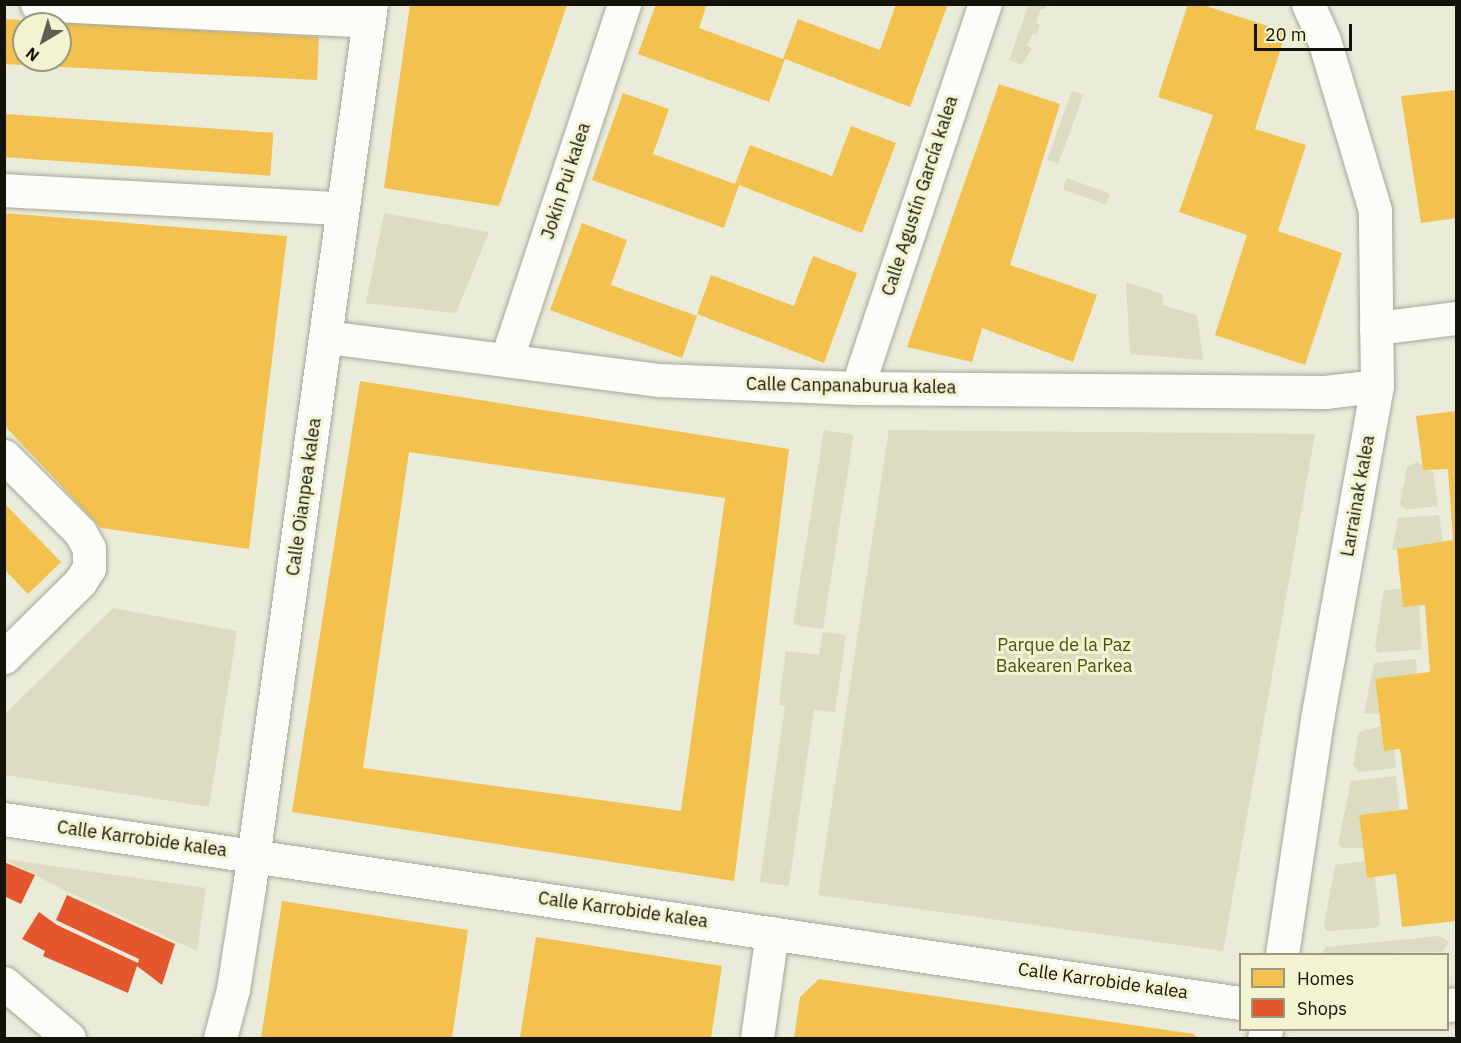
<!DOCTYPE html>
<meta charset="utf-8">
<style>
body{margin:0}
#map{position:relative;width:1461px;height:1043px;overflow:hidden;background:#eaebd9;font-family:"IBM Plex Sans",sans-serif}
div>[style]{position:absolute}
[style*='--x']{left:calc(var(--x)*1px);top:calc(var(--y)*1px);width:calc(var(--w)*1px);rotate:calc(var(--a)*1deg)}
.green>*{inset:0;background:#dbdcc2;transform-origin:0 0}
.homes>*{inset:0;background:#f2c14e;transform-origin:0 0}
.shops>*{inset:0;background:#e4572e}
.roads{filter:drop-shadow(0 0 2px #a6a799) drop-shadow(0 0 2px #a6a799)}
.minor>*{height:33px;margin:-16.5px;padding:0 16.5px;transform-origin:16.5px;border-radius:16.5px;background:#fcfcf9}
span{translate:-50% -50%;white-space:nowrap;text-align:center;line-height:1.15;-webkit-text-stroke:6px #f1f3d1;paint-order:stroke}
.street-label{font-size:18px;color:#131307}
.park-label{font-size:18px;color:#4e4e0e}
.frame{position:absolute;inset:0;border:6px solid #131307;pointer-events:none}
.legend{position:absolute;left:1239px;top:953px;width:210px;height:78px;box-sizing:border-box;background:#f1f3d1;border:2px solid #989980;margin:0;padding:8px 10px;list-style:none;font-size:18px;color:#131307}
.legend li{display:flex;align-items:center;gap:12px;height:30px}
.legend b{width:30px;border:2px solid #989980}
.north{position:absolute;left:12px;top:12px;width:60px;height:60px;box-sizing:border-box;background:#f1f3d1;border:2px solid #989980;border-radius:50%;rotate:218deg;font-size:16px;font-weight:700;line-height:24px;text-align:center;color:#131307}
.north::after{content:'';display:block;margin:auto;width:21px;height:27px;background:#5e5f50;clip-path:polygon(50% 0,100% 100%,50% 72%,0 100%)}
.scale{position:absolute;left:1254px;top:24px;width:98px;height:27px;box-sizing:border-box;border:3px solid #131307;border-top:0;padding-left:8px;font-size:18px;line-height:21px;white-space:nowrap;color:#131307;-webkit-text-stroke:4px #f1f3d1;paint-order:stroke}
</style>
<div id="map">
<div class="green">
<i style="clip-path:polygon(1029px 4px,1047px 5px,1045px 9px,1041px 9px,1036px 23px,1040px 24px,1036px 35px,1032px 34px,1027px 46px,1032px 48px,1022px 65px,1009px 60px)"></i>
<i style="left:1072px;top:91px;width:12px;height:73px;rotate:20deg"></i>
<i style="left:1067px;top:178px;width:46px;height:12px;rotate:20deg"></i>
<i style="clip-path:polygon(384px 213px,489px 232px,456px 313px,366px 303px)"></i>
<i style="clip-path:polygon(1126px 282px,1163px 294px,1162px 305px,1197px 315px,1203px 360px,1130px 354px)"></i>
<i style="left:824px;top:430px;width:30px;height:197px;rotate:9deg"></i>
<i style="clip-path:polygon(889px 430px,1315px 434px,1223px 951px,818px 895px)"></i>
<i style="clip-path:polygon(1417px 462px,1433px 472px,1438px 506px,1406px 510px,1400px 504px,1407px 467px)"></i>
<i style="clip-path:polygon(1439px 515px,1443px 542px,1392px 550px,1398px 518px)"></i>
<i style="clip-path:polygon(1401px 589px,1403px 606px,1419px 606px,1422px 649px,1378px 653px,1375px 648px,1384px 590px)"></i>
<i style="clip-path:polygon(113px 608px,237px 631px,209px 807px,5px 775px,5px 714px)"></i>
<i style="clip-path:polygon(823px 632px,846px 635px,835px 712px,814px 710px,789px 886px,760px 882px,785px 706px,779px 704px,786px 651px,819px 655px)"></i>
<i style="clip-path:polygon(1416px 659px,1417px 674px,1375px 680px,1379px 714px,1364px 713px,1374px 663px)"></i>
<i style="clip-path:polygon(1381px 726px,1384px 751px,1394px 750px,1396px 768px,1359px 772px,1353px 765px,1359px 732px)"></i>
<i style="clip-path:polygon(1396px 776px,1399px 810px,1359px 815px,1363px 848px,1341px 848px,1338px 844px,1351px 781px)"></i>
<i style="clip-path:polygon(4px 859px,206px 888px,197px 951px,64px 890px)"></i>
<i style="clip-path:polygon(1373px 860px,1380px 924px,1375px 928px,1326px 931px,1324px 926px,1335px 865px)"></i>
<i style="clip-path:polygon(1440px 936px,1449px 942px,1442px 952px,1321px 954px,1326px 947px)"></i>
</div>
<div class="homes">
<i style="clip-path:polygon(656px 4px,707px 4px,699px 28px,783px 59px,798px 19px,880px 50px,896px 4px,948px 4px,910px 107px,785px 59px,769px 102px,638px 54px)"></i>
<i style="clip-path:polygon(1188px 4px,1200px 4px,1286px 32px,1255px 129px,1306px 145px,1278px 231px,1342px 253px,1305px 365px,1215px 335px,1247px 235px,1179px 212px,1213px 115px,1158px 97px)"></i>
<i style="clip-path:polygon(410px 5px,567px 5px,499px 206px,384px 188px)"></i>
<i style="clip-path:polygon(evenodd,4px 19px,319px 37px,317px 80px,4px 64px,4px 19px,24px 24px,60px 24px,60px 60px,24px 60px,24px 24px)"></i>
<i style="clip-path:polygon(999px 84px,1060px 104px,1010px 265px,1097px 295px,1073px 362px,982px 328px,972px 362px,907px 347px)"></i>
<i style="clip-path:polygon(1456px 90px,1456px 218px,1421px 223px,1401px 96px)"></i>
<i style="clip-path:polygon(623px 93px,669px 109px,653px 154px,735px 184px,750px 145px,832px 176px,851px 126px,896px 143px,862px 233px,739px 185px,724px 228px,592px 180px)"></i>
<i style="left:5px;top:114px;width:269px;height:43px;rotate:4deg"></i>
<i style="clip-path:polygon(4px 213px,287px 236px,249px 549px,101px 528px,4px 425px)"></i>
<i style="clip-path:polygon(582px 223px,627px 240px,611px 285px,697px 316px,682px 358px,550px 310px)"></i>
<i style="clip-path:polygon(813px 256px,857px 273px,824px 363px,697px 314px,711px 275px,794px 306px)"></i>
<i style="clip-path:polygon(evenodd,360px 381px,789px 449px,734px 881px,292px 812px,360px 381px,409px 452px,725px 498px,681px 811px,363px 768px,409px 452px)"></i>
<i style="clip-path:polygon(1456px 411px,1456px 921px,1402px 927px,1396px 874px,1367px 878px,1359px 815px,1408px 809px,1400px 749px,1384px 751px,1375px 679px,1430px 672px,1425px 605px,1403px 607px,1397px 549px,1453px 540px,1448px 469px,1423px 470px,1416px 416px)"></i>
<i style="clip-path:polygon(4px 503px,61px 562px,28px 594px,4px 569px)"></i>
<i style="clip-path:polygon(282px 901px,468px 930px,452px 1038px,261px 1038px)"></i>
<i style="clip-path:polygon(536px 937px,722px 966px,711px 1038px,520px 1038px)"></i>
<i style="clip-path:polygon(819px 979px,1194px 1034px,1197px 1038px,794px 1038px,800px 997px)"></i>
</div>
<div class="shops">
<i style="clip-path:polygon(4px 862px,35px 875px,21px 904px,4px 896px)"></i>
<i style="clip-path:polygon(67px 895px,175px 944px,162px 985px,137px 966px,128px 993px,43px 956px,45px 951px,22px 939px,39px 912px,57px 925px,138px 963px,139px 959px,56px 920px)"></i>
</div>
<div class="roads">
<div class="minor">
<i style="--x:37;--y:4;--w:332;--a:2.9"></i>
<i style="--x:4;--y:190;--w:337;--a:3.1"></i>
<i style="--x:1376;--y:328;--w:81;--a:-7.1"></i>
<i style="--x:327;--y:337;--w:335;--a:7.4"></i>
<i style="--x:659;--y:380;--w:198;--a:2.3"></i>
<i style="--x:857;--y:388;--w:468;--a:0.5"></i>
<i style="--x:1325;--y:392;--w:52;--a:-6.6"></i>
<i style="--x:507;--y:358;--w:373;--a:-71.7"></i>
<i style="--x:857;--y:388;--w:405;--a:-71.6"></i>
<i style="--x:4;--y:456;--w:107;--a:45"></i>
<i style="--x:80;--y:532;--w:18;--a:61"></i>
<i style="--x:89;--y:548;--w:20;--a:90"></i>
<i style="--x:89;--y:568;--w:17;--a:123"></i>
<i style="--x:80;--y:582;--w:107;--a:135.4"></i>
<i style="--x:4;--y:819;--w:1250;--a:8.47"></i>
<i style="--x:1282;--y:954;--w:238;--a:-81.5"></i>
<i style="--x:1317;--y:719;--w:338;--a:-79.8"></i>
<i style="--x:1377;--y:386;--w:176;--a:-90.7"></i>
<i style="--x:1375;--y:210;--w:177;--a:-106.7"></i>
<i style="--x:1324;--y:40;--w:39;--a:-114"></i>
<i style="--x:4;--y:983;--w:85;--a:40.2"></i>
<i style="--x:1448;--y:1005;--w:8;--a:-7"></i>
<i style="--x:220;--y:1038;--w:51;--a:-75.1"></i>
<i style="--x:233;--y:989;--w:103;--a:-81.1"></i>
<i style="--x:249;--y:887;--w:891;--a:-82.13"></i>
<i style="--x:757;--y:1038;--w:106;--a:-81.9"></i>
<i style="--x:1264;--y:1038;--w:8;--a:-76"></i>
</div>
</div>
<div class="street-label">
<span style="left:566px;top:181px;rotate:-72deg">Jokin Pui kalea</span>
<span style="left:920px;top:196px;rotate:-72deg">Calle Agustín García kalea</span>
<span style="left:851px;top:386px;rotate:1deg">Calle Canpanaburua kalea</span>
<span style="left:1358px;top:496px;rotate:-80deg">Larrainak kalea</span>
<span style="left:304px;top:497px;rotate:-82deg">Calle Oianpea kalea</span>
<span style="left:142px;top:839px;rotate:8deg">Calle Karrobide kalea</span>
<span style="left:623px;top:910px;rotate:8deg">Calle Karrobide kalea</span>
<span style="left:1103px;top:981px;rotate:8deg">Calle Karrobide kalea</span>
</div>
<div class="park-label">
<span style="left:1064px;top:656px">Parque de la Paz<br>Bakearen Parkea</span>
</div>
<div class="frame"></div>
<ul class="legend">
<li><b style="height:16px;background:#f2c14e"></b>Homes</li>
<li><b style="height:16px;background:#e4572e"></b>Shops</li>
</ul>
<div class="north">N</div>
<div class="scale">20 m</div>
</div>
